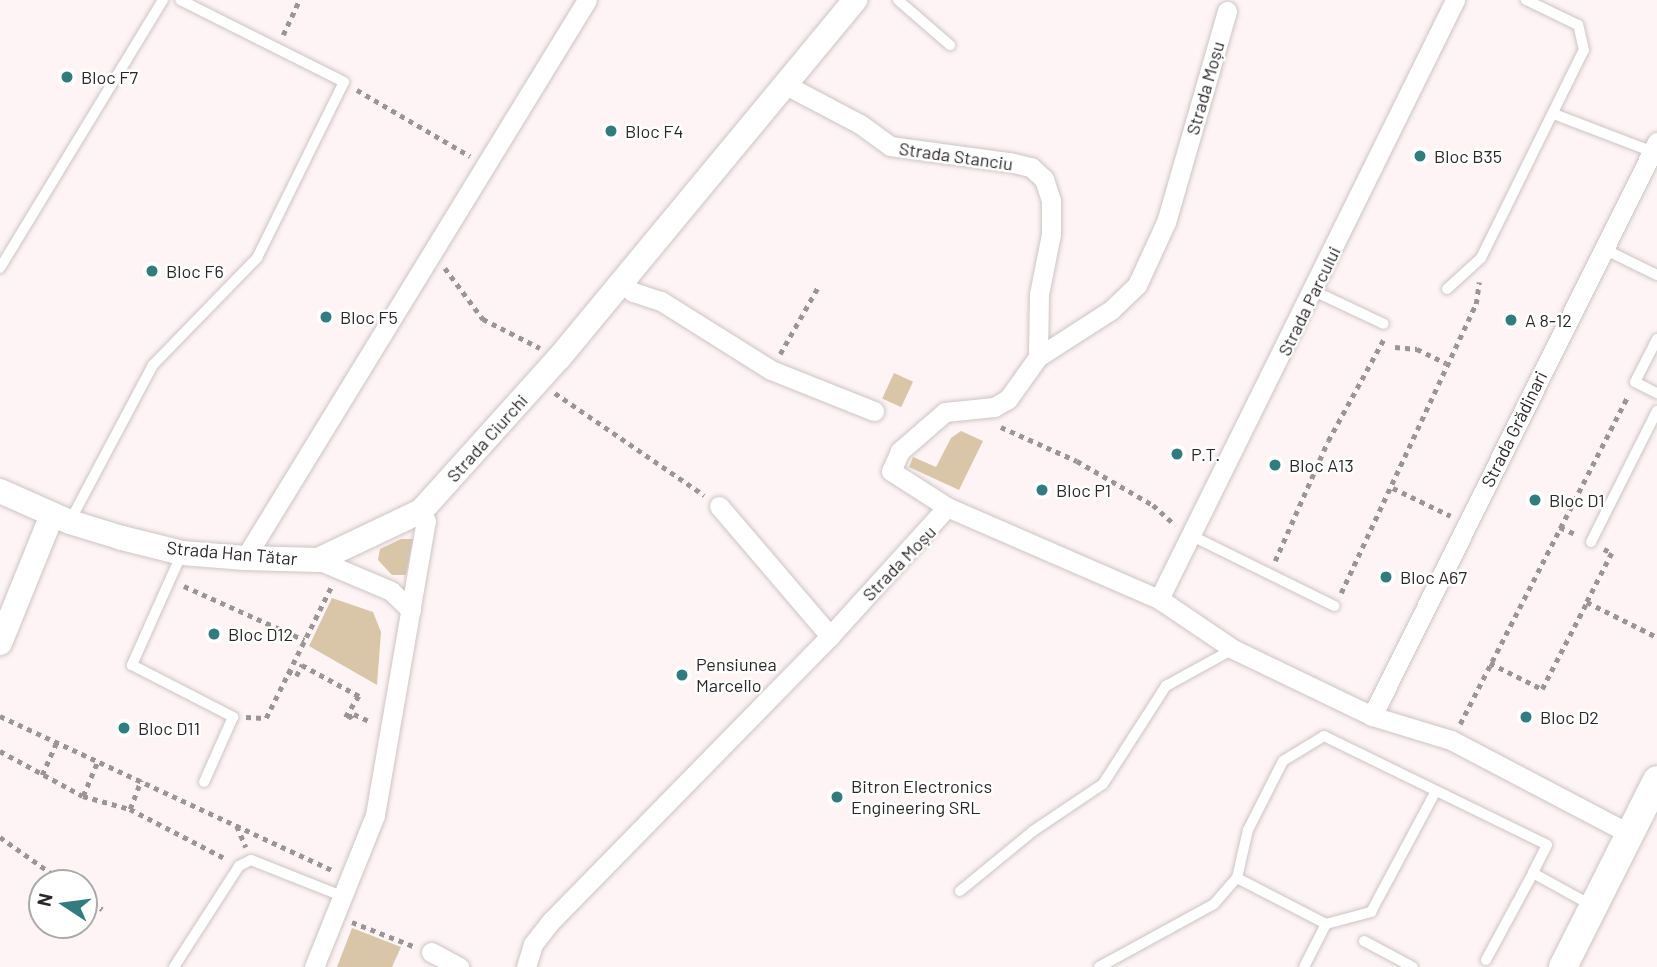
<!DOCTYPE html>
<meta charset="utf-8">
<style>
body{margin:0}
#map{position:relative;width:1657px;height:967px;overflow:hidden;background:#fef4f5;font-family:Barlow,sans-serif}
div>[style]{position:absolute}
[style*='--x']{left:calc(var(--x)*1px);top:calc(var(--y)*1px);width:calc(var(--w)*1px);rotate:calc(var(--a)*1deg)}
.green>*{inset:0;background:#d9c6a9;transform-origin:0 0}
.path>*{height:4.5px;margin-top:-2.25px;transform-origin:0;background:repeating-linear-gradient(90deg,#9c9595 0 5px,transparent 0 10px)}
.roads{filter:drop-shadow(0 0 2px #cdc4c5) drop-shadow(0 0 2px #cdc4c5)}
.service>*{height:10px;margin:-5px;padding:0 5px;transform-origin:5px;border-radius:5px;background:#fff}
.minor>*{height:19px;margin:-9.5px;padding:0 9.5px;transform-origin:9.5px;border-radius:9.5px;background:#fff}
.tertiary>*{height:24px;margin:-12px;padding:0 12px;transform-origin:12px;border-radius:12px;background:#fff}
.secondary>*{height:28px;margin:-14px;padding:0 14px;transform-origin:14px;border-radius:14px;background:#fff}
.dots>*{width:19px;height:19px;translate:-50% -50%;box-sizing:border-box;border:4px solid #fff;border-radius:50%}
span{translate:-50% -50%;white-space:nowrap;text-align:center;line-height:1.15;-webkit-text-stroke:5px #fff;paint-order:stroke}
.poi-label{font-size:18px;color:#2c2828}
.left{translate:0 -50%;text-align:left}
.street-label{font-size:18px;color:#2c2828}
.north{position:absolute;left:28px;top:869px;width:70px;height:70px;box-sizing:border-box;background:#fff;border:2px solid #aba9a9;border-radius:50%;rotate:283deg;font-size:19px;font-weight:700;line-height:28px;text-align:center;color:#2c2828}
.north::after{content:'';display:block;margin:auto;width:24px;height:32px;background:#327c7f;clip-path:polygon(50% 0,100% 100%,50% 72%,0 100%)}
</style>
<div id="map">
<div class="green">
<i style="left:894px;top:373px;width:21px;height:28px;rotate:25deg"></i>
<i style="clip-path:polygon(961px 431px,983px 441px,959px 490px,909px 467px,913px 457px,936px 467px,951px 438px)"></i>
<i style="clip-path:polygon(401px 539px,413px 539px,406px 575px,392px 575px,378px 560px,380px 549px)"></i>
<i style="clip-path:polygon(332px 598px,373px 612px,381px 632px,377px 685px,309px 646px)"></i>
<i style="clip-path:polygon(352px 928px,401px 947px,392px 967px,337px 967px)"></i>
</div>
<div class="path">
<i style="--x:283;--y:35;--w:38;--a:-65"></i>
<i style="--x:357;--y:90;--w:131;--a:30.3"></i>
<i style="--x:445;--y:268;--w:64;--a:53.3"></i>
<i style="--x:483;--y:319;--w:64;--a:27"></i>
<i style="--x:1395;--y:347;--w:22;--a:5"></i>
<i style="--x:1417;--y:349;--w:32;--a:26"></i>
<i style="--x:780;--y:354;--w:77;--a:-60.4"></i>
<i style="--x:555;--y:393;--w:181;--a:34.4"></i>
<i style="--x:1001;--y:427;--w:83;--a:24.1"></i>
<i style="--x:1077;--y:461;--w:88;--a:30.1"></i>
<i style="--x:1153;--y:505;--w:30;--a:42"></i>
<i style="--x:1393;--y:488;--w:64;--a:25.8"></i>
<i style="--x:1560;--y:527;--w:19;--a:25"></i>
<i style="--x:1604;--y:549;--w:9;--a:27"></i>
<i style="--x:1612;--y:553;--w:55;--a:117"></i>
<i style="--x:1587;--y:602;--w:78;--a:26.6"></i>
<i style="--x:1275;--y:561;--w:131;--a:-66.2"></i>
<i style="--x:1328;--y:441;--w:119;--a:-61.3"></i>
<i style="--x:184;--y:586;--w:132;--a:24.2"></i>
<i style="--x:1341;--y:593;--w:319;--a:-65"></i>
<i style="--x:1476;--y:304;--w:22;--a:-82"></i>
<i style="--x:1490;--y:663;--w:58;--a:26.6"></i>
<i style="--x:1542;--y:689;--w:98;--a:-62.7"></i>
<i style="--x:288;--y:671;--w:9;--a:32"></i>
<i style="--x:296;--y:676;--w:13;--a:-61"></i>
<i style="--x:302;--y:665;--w:65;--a:28.5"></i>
<i style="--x:359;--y:696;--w:28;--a:122"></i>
<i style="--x:0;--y:716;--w:366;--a:24.9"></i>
<i style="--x:246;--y:717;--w:20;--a:3"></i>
<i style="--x:266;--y:718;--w:146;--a:-63.6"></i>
<i style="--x:348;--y:718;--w:7;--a:-34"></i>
<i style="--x:354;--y:714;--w:19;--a:25"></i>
<i style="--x:1460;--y:724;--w:369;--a:-62.9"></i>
<i style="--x:0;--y:751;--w:94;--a:28.5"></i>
<i style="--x:83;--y:796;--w:49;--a:15.5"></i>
<i style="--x:130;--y:809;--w:108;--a:27.5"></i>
<i style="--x:42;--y:775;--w:36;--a:-66"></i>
<i style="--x:83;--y:796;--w:38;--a:-67"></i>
<i style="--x:130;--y:809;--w:31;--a:-69"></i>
<i style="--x:237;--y:826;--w:23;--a:67"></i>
<i style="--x:0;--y:837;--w:80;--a:35.3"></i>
<i style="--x:84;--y:897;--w:22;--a:34"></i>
<i style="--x:352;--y:922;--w:66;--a:21.5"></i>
</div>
<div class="roads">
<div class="service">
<i style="--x:898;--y:0;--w:69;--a:40.9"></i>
<i style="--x:1554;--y:114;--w:106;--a:21"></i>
<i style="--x:1604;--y:249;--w:59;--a:26.1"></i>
<i style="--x:0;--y:268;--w:314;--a:-58.7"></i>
<i style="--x:1447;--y:289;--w:46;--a:-42.4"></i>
<i style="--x:1481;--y:258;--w:232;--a:-63.7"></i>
<i style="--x:1584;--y:50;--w:26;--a:-103"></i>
<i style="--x:1578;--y:25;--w:58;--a:-154.3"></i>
<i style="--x:1314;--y:291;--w:77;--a:25.2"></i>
<i style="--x:1657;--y:339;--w:48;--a:117.1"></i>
<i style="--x:1635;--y:382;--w:25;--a:27"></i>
<i style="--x:70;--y:521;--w:177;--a:-62"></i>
<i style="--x:153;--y:365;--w:149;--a:-45.8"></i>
<i style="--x:257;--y:258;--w:196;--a:-63.7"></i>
<i style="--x:344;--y:82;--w:183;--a:-153.4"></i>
<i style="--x:1190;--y:535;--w:161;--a:26.2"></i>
<i style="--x:1591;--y:542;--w:147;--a:-63.3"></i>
<i style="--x:182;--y:553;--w:123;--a:114.1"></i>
<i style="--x:132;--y:665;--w:114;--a:27.2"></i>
<i style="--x:233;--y:717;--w:71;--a:114"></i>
<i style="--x:1237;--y:878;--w:100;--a:27.3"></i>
<i style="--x:1326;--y:924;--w:48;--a:117.1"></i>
<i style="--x:960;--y:891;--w:94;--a:-39.4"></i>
<i style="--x:1033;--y:831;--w:84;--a:-33.9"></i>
<i style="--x:1103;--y:784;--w:117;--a:-57.3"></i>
<i style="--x:1166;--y:686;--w:77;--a:-28.9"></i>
<i style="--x:1326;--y:924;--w:47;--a:-14.9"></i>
<i style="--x:1371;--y:912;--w:137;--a:-61.8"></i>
<i style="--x:1364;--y:941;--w:55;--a:28"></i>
<i style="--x:1486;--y:960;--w:99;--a:-61.6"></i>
<i style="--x:174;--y:967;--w:120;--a:-57.2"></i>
<i style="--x:239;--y:866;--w:13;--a:-27"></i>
<i style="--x:251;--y:860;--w:98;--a:21.6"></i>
<i style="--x:1099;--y:967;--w:131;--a:-28.7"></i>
<i style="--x:1214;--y:904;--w:35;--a:-49"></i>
<i style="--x:1237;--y:878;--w:49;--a:-77.1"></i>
<i style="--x:1248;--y:830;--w:77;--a:-63.1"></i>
<i style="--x:1283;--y:761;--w:48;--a:-31.4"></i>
<i style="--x:1324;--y:736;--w:248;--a:26"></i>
<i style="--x:1547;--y:845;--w:31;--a:117"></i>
<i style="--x:1533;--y:873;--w:66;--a:28.9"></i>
</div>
<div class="minor">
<i style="--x:1227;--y:11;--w:220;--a:106.1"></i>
<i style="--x:1166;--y:222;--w:69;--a:114.7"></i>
<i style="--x:1137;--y:285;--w:36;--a:136"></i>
<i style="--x:1111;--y:310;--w:87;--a:147.2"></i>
<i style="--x:1038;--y:357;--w:52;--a:125.5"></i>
<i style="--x:1008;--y:399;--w:16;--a:150"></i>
<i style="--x:994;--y:407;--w:49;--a:174.2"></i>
<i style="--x:945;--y:412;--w:60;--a:139.1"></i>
<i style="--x:900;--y:451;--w:22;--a:114"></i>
<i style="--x:891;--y:471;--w:67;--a:32.7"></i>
<i style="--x:947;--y:507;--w:231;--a:23.5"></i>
<i style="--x:1159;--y:599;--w:89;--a:34"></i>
<i style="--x:1233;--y:649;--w:154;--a:25.7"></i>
<i style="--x:1372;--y:716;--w:83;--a:16.9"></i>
<i style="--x:1451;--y:740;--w:202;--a:27.7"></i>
<i style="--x:784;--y:84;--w:86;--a:27.8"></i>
<i style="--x:860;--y:124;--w:37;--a:36"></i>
<i style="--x:890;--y:146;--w:120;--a:7.7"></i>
<i style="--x:1009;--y:162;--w:23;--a:13"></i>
<i style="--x:1031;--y:167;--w:18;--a:43"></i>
<i style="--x:1044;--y:179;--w:23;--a:72"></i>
<i style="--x:1051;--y:201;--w:33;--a:90"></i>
<i style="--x:1051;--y:234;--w:61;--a:101.3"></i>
<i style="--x:1039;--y:294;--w:63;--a:90.9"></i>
<i style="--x:621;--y:283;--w:15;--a:37"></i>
<i style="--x:633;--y:292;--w:29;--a:18"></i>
<i style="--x:661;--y:301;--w:130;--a:32.1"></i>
<i style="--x:771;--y:370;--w:111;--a:21.7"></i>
<i style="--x:719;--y:506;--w:171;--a:49.5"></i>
<i style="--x:245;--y:558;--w:654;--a:-58.5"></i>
<i style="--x:318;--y:560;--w:79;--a:23"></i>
<i style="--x:391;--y:591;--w:28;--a:44"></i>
<i style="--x:1159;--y:599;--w:668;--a:-63.7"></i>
<i style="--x:1372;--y:716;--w:641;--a:-63.59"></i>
<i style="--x:431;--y:952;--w:32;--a:28"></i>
<i style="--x:314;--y:967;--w:164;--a:-68.1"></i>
<i style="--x:375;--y:815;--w:298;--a:-80.2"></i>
<i style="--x:426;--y:521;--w:11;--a:-117"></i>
<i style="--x:526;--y:967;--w:24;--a:-73"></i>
<i style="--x:533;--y:944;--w:31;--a:-52"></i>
<i style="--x:552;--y:920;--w:397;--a:-45.6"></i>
<i style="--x:830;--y:636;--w:174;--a:-47.8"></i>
</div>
<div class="tertiary">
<i style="--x:0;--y:491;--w:77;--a:23.9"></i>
<i style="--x:70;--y:522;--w:54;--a:17.1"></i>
<i style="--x:122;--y:538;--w:62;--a:14"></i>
<i style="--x:182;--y:553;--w:63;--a:4.5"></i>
<i style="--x:245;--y:558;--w:73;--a:1.6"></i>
<i style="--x:318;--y:560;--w:114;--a:-25.4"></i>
<i style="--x:421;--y:511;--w:206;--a:-48"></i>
<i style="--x:559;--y:358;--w:465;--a:-50.4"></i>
<i style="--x:0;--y:643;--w:138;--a:-67.9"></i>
</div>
<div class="secondary">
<i style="--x:1563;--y:967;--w:209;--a:-63.3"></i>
</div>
</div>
<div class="dots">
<i style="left:67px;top:77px;background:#327c7f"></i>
<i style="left:611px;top:131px;background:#327c7f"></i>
<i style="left:1420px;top:156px;background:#327c7f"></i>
<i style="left:152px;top:271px;background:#327c7f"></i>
<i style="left:326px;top:317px;background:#327c7f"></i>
<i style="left:1511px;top:320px;background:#327c7f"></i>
<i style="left:1177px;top:454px;background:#327c7f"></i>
<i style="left:1275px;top:465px;background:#327c7f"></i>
<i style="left:1042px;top:490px;background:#327c7f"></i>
<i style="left:1535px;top:500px;background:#327c7f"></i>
<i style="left:1386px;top:577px;background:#327c7f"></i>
<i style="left:214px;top:634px;background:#327c7f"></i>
<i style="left:682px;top:675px;background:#327c7f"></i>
<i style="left:1526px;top:717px;background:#327c7f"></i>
<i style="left:124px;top:728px;background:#327c7f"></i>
<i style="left:837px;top:797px;background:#327c7f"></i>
</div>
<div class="poi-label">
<span class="left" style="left:81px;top:77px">Bloc F7</span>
<span class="left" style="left:625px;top:131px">Bloc F4</span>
<span class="left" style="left:1434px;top:156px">Bloc B35</span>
<span class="left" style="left:166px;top:271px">Bloc F6</span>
<span class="left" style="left:340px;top:317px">Bloc F5</span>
<span class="left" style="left:1525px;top:320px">A 8-12</span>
<span class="left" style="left:1191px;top:454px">P.T.</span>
<span class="left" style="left:1289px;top:465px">Bloc A13</span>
<span class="left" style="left:1056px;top:490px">Bloc P1</span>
<span class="left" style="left:1549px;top:500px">Bloc D1</span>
<span class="left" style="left:1400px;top:577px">Bloc A67</span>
<span class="left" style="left:228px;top:634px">Bloc D12</span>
<span class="left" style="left:696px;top:675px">Pensiunea<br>Marcello</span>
<span class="left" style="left:1540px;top:717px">Bloc D2</span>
<span class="left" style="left:138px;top:728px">Bloc D11</span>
<span class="left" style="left:851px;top:797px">Bitron Electronics<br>Engineering SRL</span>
</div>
<div class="street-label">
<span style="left:1205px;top:88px;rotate:-74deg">Strada Moșu</span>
<span style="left:956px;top:156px;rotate:8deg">Strada Stanciu</span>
<span style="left:1309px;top:301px;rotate:-64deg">Strada Parcului</span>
<span style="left:1514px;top:429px;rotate:-64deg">Strada Grădinari</span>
<span style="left:487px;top:438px;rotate:-48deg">Strada Ciurchi</span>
<span style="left:232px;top:553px;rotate:5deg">Strada Han Tătar</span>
<span style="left:899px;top:563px;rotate:-46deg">Strada Moșu</span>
</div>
<div class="north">N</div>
</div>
